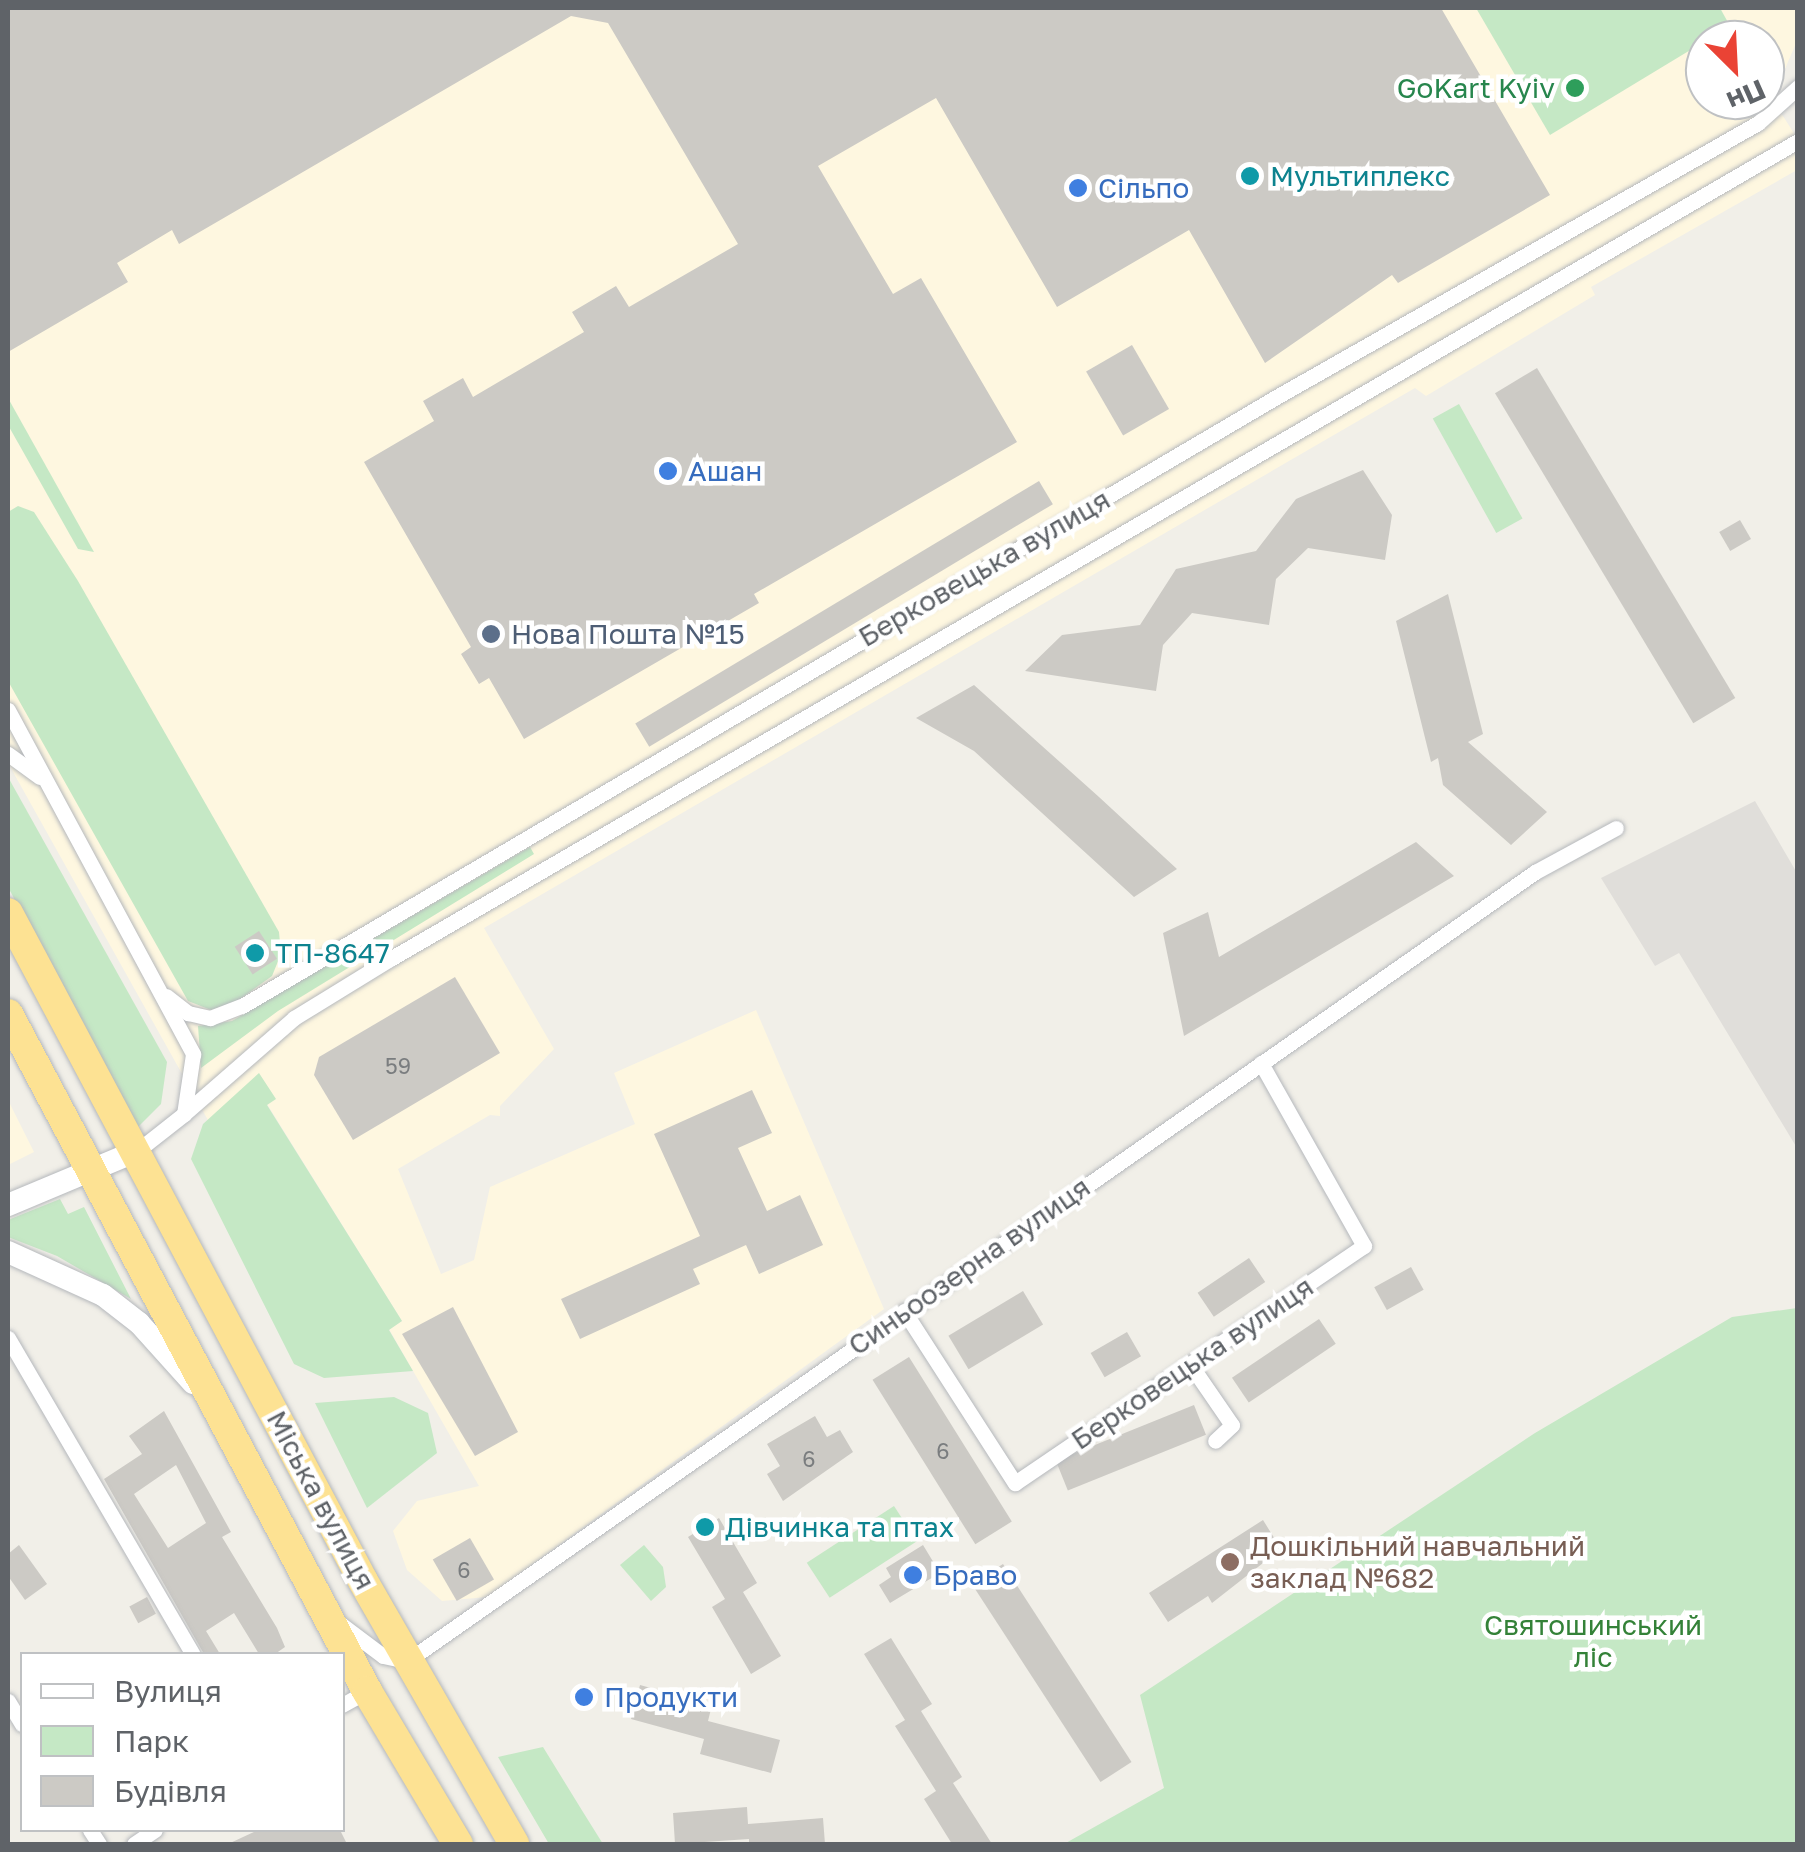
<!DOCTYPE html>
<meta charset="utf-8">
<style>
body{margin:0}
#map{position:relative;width:1805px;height:1852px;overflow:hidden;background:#f1efe8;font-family:"Golos Text",sans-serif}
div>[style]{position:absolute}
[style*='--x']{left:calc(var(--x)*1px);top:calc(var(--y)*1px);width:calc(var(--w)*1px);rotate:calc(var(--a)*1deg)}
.commercial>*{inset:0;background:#fef7e0}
.industrial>*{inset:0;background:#e0deda}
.green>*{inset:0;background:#c5e8c5;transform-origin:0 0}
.building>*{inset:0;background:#cccac5;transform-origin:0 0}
.roads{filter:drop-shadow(0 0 2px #b5b8bc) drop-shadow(0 0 2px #b5b8bc)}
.street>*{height:15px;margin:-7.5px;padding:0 7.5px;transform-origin:7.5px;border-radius:7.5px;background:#fff}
.secondary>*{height:22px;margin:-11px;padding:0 11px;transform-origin:11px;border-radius:11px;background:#fff}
.highway>*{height:30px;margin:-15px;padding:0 15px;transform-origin:15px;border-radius:15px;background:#fde293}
.dots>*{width:28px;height:28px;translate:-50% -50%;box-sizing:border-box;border:5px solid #fff;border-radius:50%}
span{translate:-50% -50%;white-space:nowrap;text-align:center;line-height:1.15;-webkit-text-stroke:9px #fff;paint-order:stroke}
.number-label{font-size:22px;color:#7a7d7f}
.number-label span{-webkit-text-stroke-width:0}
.leisure-label{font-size:28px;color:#27864d}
.right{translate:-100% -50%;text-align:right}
.culture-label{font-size:28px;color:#0d838f}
.left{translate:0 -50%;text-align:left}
.shop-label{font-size:28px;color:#366cbe}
.street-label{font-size:28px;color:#5f6368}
.service-label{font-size:28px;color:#4e5e75}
.education-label{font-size:28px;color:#785e54}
.park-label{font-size:28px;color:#348238}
.frame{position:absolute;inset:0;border:10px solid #5f6368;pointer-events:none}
.legend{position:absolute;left:20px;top:1652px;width:325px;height:180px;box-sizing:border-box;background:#fff;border:2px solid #bfc1c3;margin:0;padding:12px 18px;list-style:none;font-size:30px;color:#5f6368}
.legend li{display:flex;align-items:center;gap:20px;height:50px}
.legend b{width:50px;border:2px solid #bfc1c3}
.north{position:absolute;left:1685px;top:20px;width:100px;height:100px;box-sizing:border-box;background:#fff;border:2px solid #bfc1c3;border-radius:50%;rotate:156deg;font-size:28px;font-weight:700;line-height:40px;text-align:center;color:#5f6368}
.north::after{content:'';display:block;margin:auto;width:35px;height:45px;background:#ea4335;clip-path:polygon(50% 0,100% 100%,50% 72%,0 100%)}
</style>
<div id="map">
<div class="commercial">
<i style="clip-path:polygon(evenodd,8px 8px,1797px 8px,1797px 41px,1772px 99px,1797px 138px,1797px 170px,1591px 287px,1595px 295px,1426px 396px,1415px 388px,484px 928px,554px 1049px,500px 1106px,500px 1116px,490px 1115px,398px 1169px,441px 1274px,474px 1260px,490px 1187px,635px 1124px,614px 1073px,756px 1010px,884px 1309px,487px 1597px,442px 1601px,407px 1570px,393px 1531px,417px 1501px,479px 1486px,389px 1329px,402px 1321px,267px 1104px,209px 1122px,8px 763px,8px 8px,1705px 40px,1765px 40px,1765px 100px,1705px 100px,1705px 40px)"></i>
<i style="clip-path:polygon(8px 1100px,34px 1152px,8px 1165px)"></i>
</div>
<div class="industrial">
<i style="clip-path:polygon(1755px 801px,1797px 873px,1797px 1148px,1679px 953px,1655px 966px,1601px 878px)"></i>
</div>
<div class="green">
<i style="clip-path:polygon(1476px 8px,1720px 8px,1730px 26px,1550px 135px)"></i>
<i style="clip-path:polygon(8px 398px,94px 552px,78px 549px,8px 425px)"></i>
<i style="left:1459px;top:404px;width:131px;height:30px;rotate:61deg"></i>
<i style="clip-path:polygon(18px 506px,34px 512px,78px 581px,279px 932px,281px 954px,272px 976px,236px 1002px,211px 1010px,188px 1001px,8px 681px,8px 512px)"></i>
<i style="clip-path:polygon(8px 777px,167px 1062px,161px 1104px,136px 1129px,8px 887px)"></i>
<i style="clip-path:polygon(530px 847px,534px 854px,278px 1011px,201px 1068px,198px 1026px,232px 1021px)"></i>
<i style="clip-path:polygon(259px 1073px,276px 1099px,267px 1105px,402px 1321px,389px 1330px,413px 1371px,324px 1378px,294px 1364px,191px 1159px,203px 1124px)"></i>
<i style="clip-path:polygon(60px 1199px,68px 1214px,84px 1207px,131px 1299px,57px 1256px,8px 1237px,8px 1220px)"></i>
<i style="clip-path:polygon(1797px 1308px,1797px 1844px,1064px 1844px,1164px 1788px,1140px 1695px,1535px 1433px,1732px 1317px)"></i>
<i style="clip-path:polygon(394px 1397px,428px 1413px,437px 1453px,367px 1508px,315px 1403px)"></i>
<i style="left:894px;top:1506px;width:42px;height:104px;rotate:57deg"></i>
<i style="clip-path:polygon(644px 1545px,663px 1567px,666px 1587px,651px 1601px,620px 1565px)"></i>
<i style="clip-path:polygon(543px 1747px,583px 1812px,603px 1844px,549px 1844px,498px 1757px)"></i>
</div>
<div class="building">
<i style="clip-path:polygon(8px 8px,1441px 8px,1550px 195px,1398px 283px,1392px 275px,1265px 363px,1189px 230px,1057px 307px,936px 98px,818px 166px,893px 294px,921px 278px,1017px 442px,754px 594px,759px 603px,524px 739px,489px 678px,479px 684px,461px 654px,471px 647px,364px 462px,434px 421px,423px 401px,463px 378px,473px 397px,584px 332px,572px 312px,616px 286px,629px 307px,738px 244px,608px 23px,571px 16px,179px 244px,172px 230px,117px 263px,128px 282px,8px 352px)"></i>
<i style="left:1132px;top:345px;width:74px;height:53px;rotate:60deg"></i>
<i style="left:1537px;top:368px;width:385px;height:49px;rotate:59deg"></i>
<i style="clip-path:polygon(1363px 470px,1392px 515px,1385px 560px,1308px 548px,1276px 579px,1269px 625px,1192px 613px,1163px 645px,1156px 691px,1025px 671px,1062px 635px,1140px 625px,1176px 569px,1256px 551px,1296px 499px)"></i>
<i style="left:1039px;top:481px;width:27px;height:471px;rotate:59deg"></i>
<i style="left:1740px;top:520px;width:22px;height:24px;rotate:60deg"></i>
<i style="clip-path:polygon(1448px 594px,1483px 734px,1468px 742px,1547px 812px,1511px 845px,1443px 785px,1438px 758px,1431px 762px,1396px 621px)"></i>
<i style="clip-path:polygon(974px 685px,1099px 797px,1177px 869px,1134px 897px,974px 751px,916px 718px)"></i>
<i style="clip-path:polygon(1416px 842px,1454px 876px,1184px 1036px,1163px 933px,1208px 912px,1219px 957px)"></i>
<i style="left:259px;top:931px;width:33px;height:29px;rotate:57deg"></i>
<i style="clip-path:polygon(455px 977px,500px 1053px,353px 1140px,314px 1075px,319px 1057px)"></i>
<i style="clip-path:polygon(752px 1090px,772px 1133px,738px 1148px,767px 1211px,800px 1195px,823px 1245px,759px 1274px,746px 1245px,693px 1269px,700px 1284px,580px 1339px,561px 1299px,700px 1236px,654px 1134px)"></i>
<i style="left:1249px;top:1258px;width:29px;height:62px;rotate:56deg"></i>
<i style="left:1411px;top:1267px;width:26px;height:42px;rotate:61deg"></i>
<i style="left:1023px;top:1291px;width:39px;height:87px;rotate:59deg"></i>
<i style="clip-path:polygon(453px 1307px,518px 1432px,475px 1456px,402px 1334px)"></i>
<i style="left:1319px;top:1319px;width:30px;height:105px;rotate:56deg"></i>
<i style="left:1127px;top:1332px;width:28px;height:42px;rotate:60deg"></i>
<i style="left:909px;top:1357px;width:194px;height:43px;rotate:58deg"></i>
<i style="left:1194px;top:1405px;width:32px;height:149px;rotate:68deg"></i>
<i style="clip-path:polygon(evenodd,164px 1411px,231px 1532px,222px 1537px,277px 1628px,285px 1647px,275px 1654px,259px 1654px,234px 1613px,206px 1631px,220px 1654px,204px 1654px,104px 1479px,142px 1454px,129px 1436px,164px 1411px,176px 1465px,206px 1523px,168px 1548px,134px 1494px,176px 1465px)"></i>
<i style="clip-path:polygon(815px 1416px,827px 1437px,840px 1430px,853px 1452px,783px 1501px,767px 1474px,780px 1466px,767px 1444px)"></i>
<i style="clip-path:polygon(719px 1518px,757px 1583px,743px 1592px,781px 1656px,751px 1674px,712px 1607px,725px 1599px,688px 1537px)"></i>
<i style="clip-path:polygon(1263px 1520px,1281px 1549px,1212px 1603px,1208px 1596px,1168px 1622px,1149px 1593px)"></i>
<i style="left:470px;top:1538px;width:48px;height:43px;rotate:60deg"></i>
<i style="clip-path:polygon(19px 1545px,47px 1584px,25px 1600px,8px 1576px,8px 1554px)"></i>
<i style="clip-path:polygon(923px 1545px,940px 1573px,890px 1603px,879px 1585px,891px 1577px,886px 1568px)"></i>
<i style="left:1003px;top:1564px;width:236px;height:37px;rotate:57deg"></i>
<i style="left:147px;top:1597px;width:19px;height:20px;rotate:62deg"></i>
<i style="clip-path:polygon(891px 1638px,932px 1704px,921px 1711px,962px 1777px,953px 1783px,992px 1844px,952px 1844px,924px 1799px,936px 1791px,895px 1726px,905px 1720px,864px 1654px)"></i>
<i style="clip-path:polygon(640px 1685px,712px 1705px,708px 1721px,780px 1740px,771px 1773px,700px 1754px,704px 1739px,631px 1719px)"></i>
<i style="clip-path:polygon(747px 1807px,748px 1824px,823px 1818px,825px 1844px,749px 1844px,749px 1839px,675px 1844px,673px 1813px)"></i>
<i style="clip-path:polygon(258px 1830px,340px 1830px,347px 1844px,228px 1844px)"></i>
</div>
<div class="roads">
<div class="street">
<i style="--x:8;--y:710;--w:391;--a:61.7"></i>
<i style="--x:193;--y:1054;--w:61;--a:98.5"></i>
<i style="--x:184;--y:1114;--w:60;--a:141.8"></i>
<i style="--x:8;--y:754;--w:39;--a:36"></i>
<i style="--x:166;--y:996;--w:28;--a:38"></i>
<i style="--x:188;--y:1013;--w:23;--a:13"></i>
<i style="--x:210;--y:1018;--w:34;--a:-21"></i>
<i style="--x:242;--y:1006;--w:1202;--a:-30.49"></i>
<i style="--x:1278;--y:396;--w:552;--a:-29.63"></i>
<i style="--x:1758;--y:123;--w:54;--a:-42"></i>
<i style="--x:184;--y:1114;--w:146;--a:-41.1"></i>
<i style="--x:294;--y:1018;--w:113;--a:-31.6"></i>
<i style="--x:390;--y:959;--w:1628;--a:-30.16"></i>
<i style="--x:904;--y:1311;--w:205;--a:57.2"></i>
<i style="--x:1015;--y:1483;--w:422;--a:-34.2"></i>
<i style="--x:1364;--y:1246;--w:210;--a:-119.4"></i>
<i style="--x:8;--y:1338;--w:366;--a:59.7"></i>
<i style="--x:1190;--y:1364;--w:74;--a:55.5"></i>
<i style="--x:1232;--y:1425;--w:23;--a:137"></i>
<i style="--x:330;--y:1616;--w:66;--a:37"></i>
<i style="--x:383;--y:1656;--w:25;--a:12"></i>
<i style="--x:407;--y:1661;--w:1377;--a:-34.97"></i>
<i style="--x:1535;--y:872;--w:92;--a:-28.5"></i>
<i style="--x:8;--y:1701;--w:27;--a:59"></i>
<i style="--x:342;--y:1705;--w:29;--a:-29"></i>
<i style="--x:90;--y:1830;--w:17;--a:57"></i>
<i style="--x:134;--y:1844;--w:25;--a:-34"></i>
</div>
<div class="secondary">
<i style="--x:8;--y:1205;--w:140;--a:-22.7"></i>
<i style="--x:8;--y:1252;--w:104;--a:24.4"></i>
<i style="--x:103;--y:1295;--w:46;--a:37.9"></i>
<i style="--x:139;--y:1323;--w:81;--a:48"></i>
</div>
<div class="highway">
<i style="--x:8;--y:913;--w:756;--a:62.01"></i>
<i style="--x:363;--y:1581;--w:303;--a:60.1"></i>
<i style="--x:8;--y:1014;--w:766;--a:62.06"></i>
<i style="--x:367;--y:1691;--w:178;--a:59.3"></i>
</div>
</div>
<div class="dots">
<i style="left:1575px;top:88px;background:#2e9e5b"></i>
<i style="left:1250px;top:176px;background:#0f9aa8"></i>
<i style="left:1078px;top:188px;background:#3f7fe0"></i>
<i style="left:668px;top:471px;background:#3f7fe0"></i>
<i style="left:491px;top:634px;background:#5c6f8a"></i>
<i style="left:255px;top:953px;background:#0f9aa8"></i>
<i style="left:705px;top:1527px;background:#0f9aa8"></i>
<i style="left:1230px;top:1562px;background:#8d6e63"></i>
<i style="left:913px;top:1575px;background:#3f7fe0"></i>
<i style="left:584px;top:1697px;background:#3f7fe0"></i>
</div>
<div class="number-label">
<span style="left:398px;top:1066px">59</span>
<span style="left:943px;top:1451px">6</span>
<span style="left:809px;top:1459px">6</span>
<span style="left:464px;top:1570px">6</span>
</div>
<div class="leisure-label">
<span class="right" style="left:1555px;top:88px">GoKart Kyiv</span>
</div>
<div class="culture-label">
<span class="left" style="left:1270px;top:176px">Мультиплекс</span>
<span class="left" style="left:275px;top:953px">ТП-8647</span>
<span class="left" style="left:725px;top:1527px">Дівчинка та птах</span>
</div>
<div class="shop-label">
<span class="left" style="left:1098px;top:188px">Сільпо</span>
<span class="left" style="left:688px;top:471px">Ашан</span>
<span class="left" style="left:933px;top:1575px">Браво</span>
<span class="left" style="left:604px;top:1697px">Продукти</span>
</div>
<div class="street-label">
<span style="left:984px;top:568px;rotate:-30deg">Берковецька вулиця</span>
<span style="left:969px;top:1266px;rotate:-35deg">Синьоозерна вулиця</span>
<span style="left:1192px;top:1363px;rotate:-34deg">Берковецька вулиця</span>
<span style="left:321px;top:1500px;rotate:62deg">Міська вулиця</span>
</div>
<div class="service-label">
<span class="left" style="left:511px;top:634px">Нова Пошта №15</span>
</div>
<div class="education-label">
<span class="left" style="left:1250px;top:1562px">Дошкільний навчальний<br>заклад №682</span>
</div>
<div class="park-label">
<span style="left:1593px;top:1641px">Святошинський<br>ліс</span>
</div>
<div class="frame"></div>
<ul class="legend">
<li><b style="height:12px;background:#fff"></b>Вулиця</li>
<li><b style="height:28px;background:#c5e8c5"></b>Парк</li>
<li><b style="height:28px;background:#cccac5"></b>Будівля</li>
</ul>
<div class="north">Пн</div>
</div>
